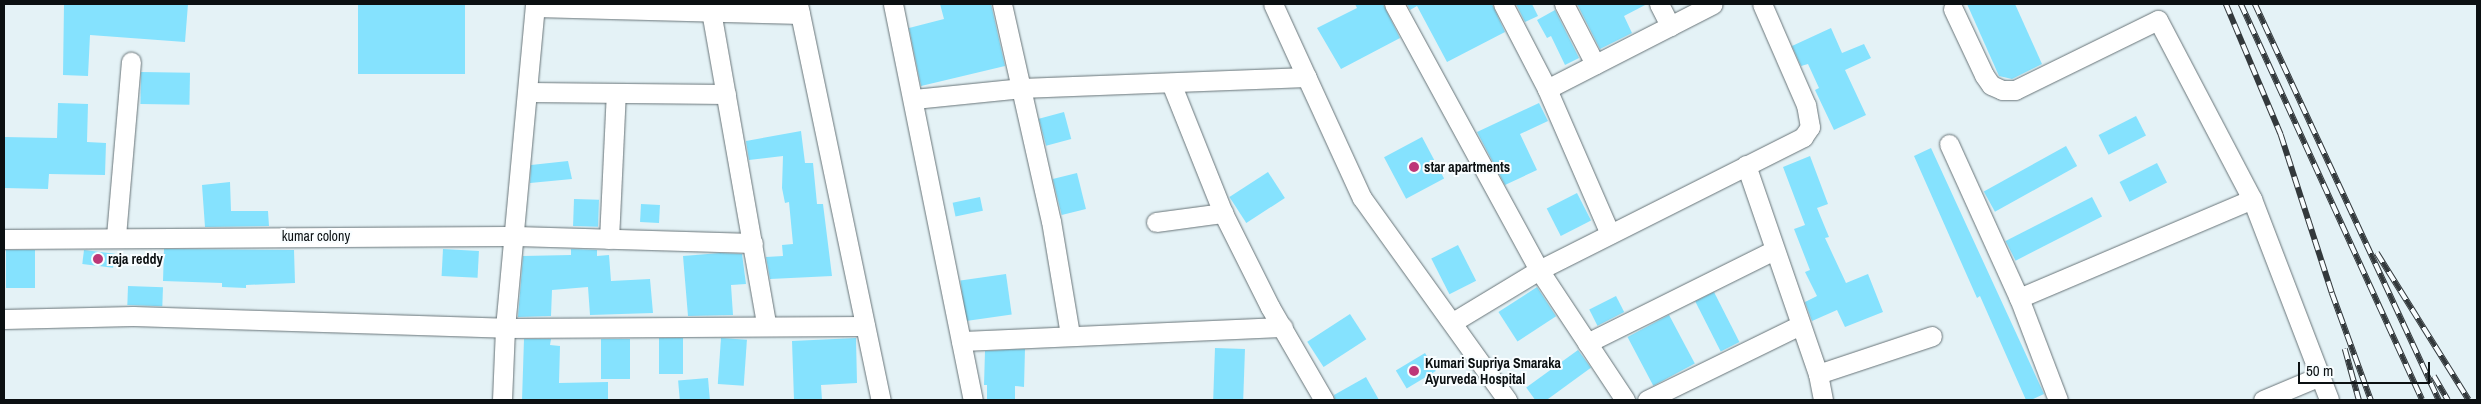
<!DOCTYPE html>
<style>
body{margin:0}
#map{position:relative;width:2481px;height:404px;overflow:hidden;background:#e4f2f6;font-family:"Archivo Narrow",sans-serif}
div>[style]{position:absolute}
[style*='--x']{left:calc(var(--x)*1px);top:calc(var(--y)*1px);width:calc(var(--w)*1px);rotate:calc(var(--a)*1deg)}
.building>*{inset:0;background:#85e2fe;transform-origin:0 0}
.roads{filter:drop-shadow(0 0 1px #687478) drop-shadow(0 0 1px #687478)}
.minor>*{height:19px;margin:-9.5px;padding:0 9.5px;transform-origin:9.5px;border-radius:9.5px;background:#fff}
.rail>*{height:5.5px;margin-top:-2.75px;transform-origin:0;background:repeating-linear-gradient(90deg,#f8fdff 0 11px,#33393c 0 22px);box-sizing:border-box;border-block:1px solid #33393c}
.dots>*{width:14px;height:14px;translate:-50% -50%;box-sizing:border-box;border:2px solid #f8fdff;border-radius:50%}
span{translate:-50% -50%;white-space:nowrap;text-align:center;line-height:1.15;-webkit-text-stroke:4px #f8fdff;paint-order:stroke}
.poi-label{font-size:14px;color:#0b1012;font-weight:700}
.left{translate:0 -50%;text-align:left}
.street-label{font-size:14px;color:#0b1012}
.frame{position:absolute;inset:0;border:5px solid #0b1012;pointer-events:none}
.scale{position:absolute;left:2298px;top:362px;width:132px;height:22px;box-sizing:border-box;border:2px solid #0b1012;border-top:0;padding-left:6px;font-size:15px;line-height:18px;white-space:nowrap;color:#0b1012;-webkit-text-stroke:4px #f8fdff;paint-order:stroke}
</style>
<div id="map">
<div class="building">
<i style="clip-path:polygon(64px 4px,188px 4px,185px 42px,90px 35px,88px 76px,63px 75px)"></i>
<i style="left:358px;top:4px;width:107px;height:70px"></i>
<i style="clip-path:polygon(940px 4px,991px 4px,1005px 66px,921px 86px,909px 28px,944px 19px)"></i>
<i style="clip-path:polygon(1355px 4px,1383px 4px,1400px 38px,1341px 69px,1317px 28px,1357px 8px)"></i>
<i style="clip-path:polygon(1407px 4px,1492px 4px,1505px 32px,1447px 62px,1417px 6px,1410px 10px)"></i>
<i style="clip-path:polygon(1516px 4px,1532px 4px,1538px 16px,1525px 22px)"></i>
<i style="clip-path:polygon(1577px 4px,1647px 4px,1624px 16px,1632px 33px,1600px 49px)"></i>
<i style="clip-path:polygon(1967px 4px,2015px 4px,2042px 64px,2012px 79px,1999px 76px)"></i>
<i style="clip-path:polygon(1555px 10px,1579px 58px,1565px 65px,1551px 36px,1547px 38px,1537px 20px)"></i>
<i style="clip-path:polygon(1831px 28px,1842px 53px,1864px 44px,1871px 58px,1845px 70px,1866px 115px,1834px 130px,1815px 90px,1819px 88px,1808px 64px,1801px 66px,1792px 46px)"></i>
<i style="left:141px;top:72px;width:49px;height:32px;rotate:1deg"></i>
<i style="clip-path:polygon(58px 103px,88px 104px,87px 142px,106px 143px,105px 175px,49px 174px,48px 189px,4px 188px,4px 137px,57px 138px)"></i>
<i style="clip-path:polygon(1539px 103px,1548px 121px,1520px 134px,1537px 170px,1505px 185px,1477px 132px)"></i>
<i style="left:1064px;top:112px;width:28px;height:26px;rotate:75deg"></i>
<i style="left:2136px;top:116px;width:22px;height:42px;rotate:63deg"></i>
<i style="clip-path:polygon(801px 131px,805px 163px,813px 163px,817px 204px,823px 204px,832px 276px,770px 279px,766px 257px,783px 256px,782px 245px,793px 244px,789px 202px,785px 203px,782px 188px,783px 156px,749px 160px,746px 141px)"></i>
<i style="left:1422px;top:137px;width:47px;height:43px;rotate:62deg"></i>
<i style="left:2066px;top:146px;width:23px;height:94px;rotate:61deg"></i>
<i style="clip-path:polygon(1931px 148px,2039px 383px,2044px 394px,2031px 400px,2026px 400px,1980px 296px,1977px 298px,1914px 156px)"></i>
<i style="clip-path:polygon(1810px 156px,1828px 204px,1817px 208px,1829px 237px,1825px 238px,1846px 283px,1868px 274px,1883px 312px,1845px 327px,1837px 310px,1812px 321px,1805px 302px,1817px 296px,1805px 272px,1810px 270px,1794px 229px,1805px 225px,1783px 167px)"></i>
<i style="clip-path:polygon(568px 161px,572px 179px,530px 183px,531px 165px)"></i>
<i style="left:2157px;top:163px;width:22px;height:42px;rotate:63deg"></i>
<i style="left:1268px;top:172px;width:31px;height:46px;rotate:57deg"></i>
<i style="left:1077px;top:173px;width:37px;height:25px;rotate:76deg"></i>
<i style="clip-path:polygon(230px 182px,231px 211px,268px 211px,269px 226px,205px 227px,202px 185px)"></i>
<i style="left:1577px;top:193px;width:31px;height:34px;rotate:63deg"></i>
<i style="left:980px;top:197px;width:14px;height:28px;rotate:78deg"></i>
<i style="left:2092px;top:197px;width:22px;height:97px;rotate:63deg"></i>
<i style="left:574px;top:199px;width:25px;height:27px;rotate:2deg"></i>
<i style="left:641px;top:204px;width:19px;height:18px;rotate:3deg"></i>
<i style="left:1458px;top:245px;width:40px;height:30px;rotate:63deg"></i>
<i style="clip-path:polygon(164px 249px,294px 250px,295px 283px,246px 285px,246px 288px,222px 287px,222px 283px,163px 281px)"></i>
<i style="left:443px;top:249px;width:36px;height:27px;rotate:3deg"></i>
<i style="clip-path:polygon(571px 249px,597px 250px,597px 256px,609px 255px,611px 281px,650px 279px,653px 313px,590px 315px,588px 287px,552px 290px,551px 316px,518px 317px,523px 256px,571px 255px)"></i>
<i style="left:6px;top:250px;width:29px;height:38px"></i>
<i style="left:84px;top:250px;width:31px;height:14px;rotate:7deg"></i>
<i style="clip-path:polygon(720px 253px,742px 254px,746px 284px,731px 285px,733px 315px,688px 316px,683px 256px)"></i>
<i style="left:1006px;top:274px;width:41px;height:46px;rotate:82deg"></i>
<i style="left:128px;top:286px;width:35px;height:19px;rotate:2deg"></i>
<i style="left:1537px;top:287px;width:35px;height:46px;rotate:57deg"></i>
<i style="left:1714px;top:292px;width:56px;height:21px;rotate:63deg"></i>
<i style="left:1616px;top:296px;width:18px;height:30px;rotate:63deg"></i>
<i style="left:1350px;top:314px;width:30px;height:51px;rotate:57deg"></i>
<i style="left:1669px;top:315px;width:55px;height:47px;rotate:62deg"></i>
<i style="left:659px;top:338px;width:24px;height:36px"></i>
<i style="left:721px;top:338px;width:26px;height:46px;rotate:4deg"></i>
<i style="clip-path:polygon(856px 338px,857px 383px,821px 385px,822px 400px,794px 400px,792px 341px)"></i>
<i style="clip-path:polygon(524px 339px,551px 339px,550px 345px,560px 346px,559px 383px,608px 382px,608px 400px,522px 400px)"></i>
<i style="left:601px;top:339px;width:29px;height:40px"></i>
<i style="left:1215px;top:348px;width:30px;height:52px;rotate:2deg"></i>
<i style="clip-path:polygon(1025px 349px,1024px 387px,1015px 386px,1015px 400px,987px 400px,987px 385px,984px 385px,985px 351px)"></i>
<i style="left:1578px;top:350px;width:22px;height:64px;rotate:54deg"></i>
<i style="left:1425px;top:353px;width:21px;height:34px;rotate:59deg"></i>
<i style="clip-path:polygon(1366px 377px,1379px 400px,1335px 400px,1334px 395px)"></i>
<i style="left:708px;top:378px;width:22px;height:30px;rotate:85deg"></i>
</div>
<div class="roads">
<div class="minor">
<i style="--x:798;--y:4;--w:405;--a:78.2"></i>
<i style="--x:893;--y:4;--w:404;--a:78.6"></i>
<i style="--x:1002;--y:4;--w:222;--a:77.3"></i>
<i style="--x:1051;--y:221;--w:115;--a:80.5"></i>
<i style="--x:1273;--y:4;--w:213;--a:65.4"></i>
<i style="--x:1362;--y:198;--w:249;--a:54.3"></i>
<i style="--x:1394;--y:4;--w:303;--a:61.4"></i>
<i style="--x:1539;--y:270;--w:156;--a:56.5"></i>
<i style="--x:1503;--y:4;--w:96;--a:62.6"></i>
<i style="--x:1547;--y:89;--w:158;--a:66.5"></i>
<i style="--x:1564;--y:4;--w:68;--a:62.7"></i>
<i style="--x:1659;--y:4;--w:25;--a:63"></i>
<i style="--x:535;--y:7;--w:265;--a:1.5"></i>
<i style="--x:1953;--y:9;--w:73;--a:64.8"></i>
<i style="--x:1984;--y:75;--w:12;--a:55"></i>
<i style="--x:1991;--y:85;--w:12;--a:24"></i>
<i style="--x:2002;--y:90;--w:13;--a:0"></i>
<i style="--x:2015;--y:90;--w:159;--a:-26.1"></i>
<i style="--x:2158;--y:20;--w:202;--a:62.3"></i>
<i style="--x:2252;--y:199;--w:215;--a:69"></i>
<i style="--x:711;--y:11;--w:318;--a:80"></i>
<i style="--x:1171;--y:83;--w:140;--a:68.2"></i>
<i style="--x:1223;--y:213;--w:105;--a:63.4"></i>
<i style="--x:1270;--y:307;--w:108;--a:59.9"></i>
<i style="--x:1547;--y:89;--w:186;--a:-27.1"></i>
<i style="--x:528;--y:92;--w:198;--a:0.6"></i>
<i style="--x:914;--y:99;--w:109;--a:-5.8"></i>
<i style="--x:1022;--y:88;--w:285;--a:-2.2"></i>
<i style="--x:1949;--y:144;--w:169;--a:65.6"></i>
<i style="--x:2019;--y:298;--w:109;--a:69.1"></i>
<i style="--x:1746;--y:165;--w:221;--a:71"></i>
<i style="--x:1818;--y:374;--w:26;--a:79"></i>
<i style="--x:1156;--y:222;--w:68;--a:-7.7"></i>
<i style="--x:116;--y:236;--w:175;--a:-85.1"></i>
<i style="--x:4;--y:239;--w:512;--a:-0.34"></i>
<i style="--x:516;--y:236;--w:237;--a:1.7"></i>
<i style="--x:609;--y:239;--w:146;--a:-87.3"></i>
<i style="--x:2019;--y:298;--w:253;--a:-23"></i>
<i style="--x:4;--y:319;--w:129;--a:-1.3"></i>
<i style="--x:133;--y:316;--w:372;--a:1.8"></i>
<i style="--x:505;--y:328;--w:360;--a:-0.3"></i>
<i style="--x:1453;--y:322;--w:100;--a:-31.2"></i>
<i style="--x:1539;--y:270;--w:296;--a:-26.7"></i>
<i style="--x:1803;--y:137;--w:12;--a:-55"></i>
<i style="--x:1810;--y:127;--w:22;--a:-100"></i>
<i style="--x:1806;--y:105;--w:110;--a:-113.5"></i>
<i style="--x:961;--y:341;--w:322;--a:-2.5"></i>
<i style="--x:1587;--y:343;--w:209;--a:-26.4"></i>
<i style="--x:1818;--y:374;--w:120;--a:-18.4"></i>
<i style="--x:502;--y:400;--w:72;--a:-87.6"></i>
<i style="--x:505;--y:328;--w:325;--a:-84.7"></i>
<i style="--x:1647;--y:400;--w:170;--a:-26.1"></i>
<i style="--x:2263;--y:400;--w:60;--a:-22.7"></i>
</div>
</div>
<div class="rail">
<i style="--x:2226;--y:4;--w:142;--a:67.2"></i>
<i style="--x:2281;--y:135;--w:166;--a:72.1"></i>
<i style="--x:2332;--y:293;--w:114;--a:70"></i>
<i style="--x:2241;--y:4;--w:435;--a:65.4"></i>
<i style="--x:2255;--y:4;--w:437;--a:65.1"></i>
<i style="--x:2377;--y:253;--w:173;--a:58"></i>
<i style="--x:2345;--y:349;--w:53;--a:74.6"></i>
<i style="--x:2434;--y:376;--w:28;--a:60"></i>
</div>
<div class="dots">
<i style="left:1414px;top:167px;background:#bd3778"></i>
<i style="left:98px;top:259px;background:#bd3778"></i>
<i style="left:1414px;top:371px;background:#bd3778"></i>
</div>
<div class="poi-label">
<span class="left" style="left:1424px;top:167px">star apartments</span>
<span class="left" style="left:108px;top:259px">raja reddy</span>
<span class="left" style="left:1425px;top:371px">Kumari Supriya Smaraka<br>Ayurveda Hospital</span>
</div>
<div class="street-label">
<span style="left:316px;top:236px">kumar colony</span>
</div>
<div class="frame"></div>
<div class="scale">50 m</div>
</div>
